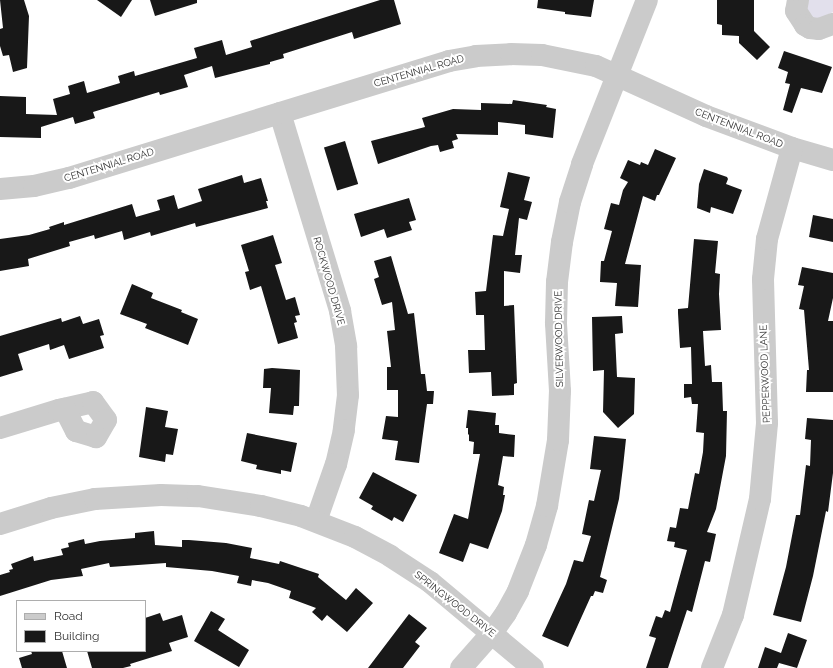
<!DOCTYPE html>
<style>
body{margin:0}
#map{position:relative;width:833px;height:668px;overflow:hidden;background:#fff;font-family:Raleway,sans-serif}
div>[style]{position:absolute}
[style*='--x']{left:calc(var(--x)*1px);top:calc(var(--y)*1px);width:calc(var(--w)*1px);rotate:calc(var(--a)*1deg)}
.green>*{inset:0;background:#e2e0ec}
.building>*{inset:0;background:#181818;transform-origin:0 0}
.minor>*{height:22px;margin:-11px;padding:0 11px;transform-origin:11px;border-radius:11px;background:#cbcbcb}
span{translate:-50% -50%;white-space:nowrap;text-align:center;line-height:1.15;-webkit-text-stroke:4px #fff;paint-order:stroke}
.street-label{font-size:10px;color:#313131}
.legend{position:absolute;left:16px;top:600px;width:130px;height:52px;box-sizing:border-box;background:#fff;border:1px solid #adadad;margin:0;padding:5px 7px;list-style:none;font-size:12px;color:#313131}
.legend li{display:flex;align-items:center;gap:8px;height:20px}
.legend b{width:20px;border:1px solid #adadad}
</style>
<div id="map">
<div class="green">
<i style="clip-path:polygon(809px 0,833px 0,833px 12px,821px 18px,813px 18px,809px 14px,807px 6px)"></i>
</div>
<div class="building">
<i style="clip-path:polygon(0 0,24px 0,29px 16px,27px 68px,13px 72px,9px 55px,3px 56px,0 46px,0 29px,3px 28px)"></i>
<i style="clip-path:polygon(97px 0,132px 0,121px 17px)"></i>
<i style="clip-path:polygon(150px 0,197px 0,197px 3px,155px 16px)"></i>
<i style="clip-path:polygon(380px 0,394px 0,401px 24px,354px 39px,352px 32px,283px 54px,284px 58px,270px 62px,270px 64px,215px 78px,212px 66px,184px 75px,188px 87px,160px 95px,159px 92px,93px 112px,95px 118px,75px 124px,73px 117px,41px 127px,41px 138px,0 137px,0 96px,26px 97px,26px 114px,57px 115px,53px 99px,70px 94px,68px 86px,84px 81px,87px 93px,120px 83px,118px 76px,134px 71px,135px 76px,197px 58px,194px 48px,222px 40px,226px 55px,252px 47px,250px 41px)"></i>
<i style="clip-path:polygon(538px 0,594px 0,591px 17px,565px 14px,565px 12px,537px 8px)"></i>
<i style="clip-path:polygon(717px 0,754px 0,754px 31px,770px 47px,757px 60px,739px 43px,739px 36px,722px 35px,722px 25px,717px 24px)"></i>
<i style="clip-path:polygon(784px 51px,832px 67px,822px 93px,801px 88px,792px 113px,783px 110px,790px 84px,785px 83px,788px 72px,778px 68px)"></i>
<i style="clip-path:polygon(513px 100px,547px 105px,546px 107px,556px 109px,553px 138px,525px 134px,525px 125px,498px 122px,498px 135px,456px 134px,458px 139px,452px 141px,454px 148px,440px 152px,438px 145px,431px 146px,378px 164px,371px 141px,425px 127px,422px 118px,453px 109px,481px 110px,481px 103px,512px 104px)"></i>
<i style="left:345px;top:141px;width:45px;height:22px;rotate:73deg"></i>
<i style="clip-path:polygon(655px 149px,676px 158px,659px 195px,657px 195px,655px 201px,643px 196px,625px 264px,641px 265px,638px 307px,615px 306px,617px 283px,600px 282px,601px 261px,604px 261px,612px 231px,604px 229px,611px 203px,619px 205px,623px 190px,628px 182px,620px 178px,628px 160px,640px 165px,641px 162px,648px 165px)"></i>
<i style="clip-path:polygon(704px 169px,727px 177px,728px 179px,726px 184px,742px 190px,733px 214px,711px 207px,710px 213px,697px 208px,699px 184px)"></i>
<i style="clip-path:polygon(508px 172px,530px 177px,524px 200px,532px 202px,527px 220px,519px 218px,515px 255px,522px 255px,520px 273px,504px 271px,504px 306px,514px 305px,517px 383px,514px 384px,514px 395px,492px 396px,491px 372px,469px 373px,468px 350px,485px 350px,484px 315px,476px 315px,475px 292px,486px 291px,493px 235px,503px 236px,509px 209px,500px 207px)"></i>
<i style="clip-path:polygon(242px 175px,244px 183px,261px 178px,268px 201px,266px 201px,268px 208px,196px 227px,195px 223px,151px 236px,150px 232px,124px 240px,122px 231px,95px 239px,94px 235px,69px 242px,70px 246px,28px 259px,29px 266px,0 271px,0 239px,29px 235px,50px 229px,49px 227px,64px 222px,64px 225px,132px 204px,136px 217px,160px 210px,157px 200px,174px 195px,178px 209px,202px 201px,198px 189px)"></i>
<i style="clip-path:polygon(409px 198px,416px 220px,409px 222px,412px 230px,387px 238px,384px 229px,361px 237px,354px 214px)"></i>
<i style="clip-path:polygon(813px 215px,833px 219px,833px 242px,809px 237px)"></i>
<i style="clip-path:polygon(273px 235px,282px 263px,275px 265px,286px 300px,295px 297px,300px 315px,295px 316px,297px 322px,294px 323px,298px 338px,278px 344px,261px 286px,250px 290px,245px 272px,249px 271px,241px 245px)"></i>
<i style="clip-path:polygon(694px 239px,718px 241px,715px 273px,720px 274px,719px 294px,721px 330px,703px 331px,705px 366px,711px 365px,712px 382px,722px 382px,723px 411px,727px 411px,726px 456px,716px 509px,707px 532px,716px 534px,710px 562px,705px 561px,692px 612px,687px 610px,668px 668px,646px 668px,656px 638px,649px 636px,656px 616px,662px 618px,665px 610px,670px 612px,687px 550px,674px 547px,675px 542px,667px 541px,670px 527px,676px 528px,680px 508px,688px 509px,695px 473px,699px 474px,703px 452px,704px 433px,696px 432px,698px 404px,692px 404px,691px 397px,684px 398px,684px 384px,692px 384px,691px 347px,680px 348px,678px 313px,678px 309px,688px 308px)"></i>
<i style="clip-path:polygon(391px 256px,408px 314px,414px 313px,421px 374px,425px 374px,427px 391px,434px 391px,433px 404px,427px 404px,419px 463px,395px 460px,398px 441px,382px 439px,386px 416px,398px 417px,398px 390px,387px 390px,387px 367px,391px 367px,387px 331px,395px 330px,392px 302px,382px 305px,374px 279px,379px 277px,374px 261px)"></i>
<i style="clip-path:polygon(802px 267px,833px 273px,833px 298px,828px 321px,833px 321px,833px 392px,806px 392px,807px 370px,809px 370px,804px 310px,799px 309px,804px 286px,798px 285px)"></i>
<i style="clip-path:polygon(132px 284px,153px 293px,151px 298px,182px 310px,181px 312px,198px 319px,188px 345px,145px 328px,147px 324px,120px 314px)"></i>
<i style="clip-path:polygon(80px 316px,83px 324px,99px 319px,104px 335px,100px 336px,104px 348px,69px 359px,64px 345px,50px 350px,49px 344px,18px 354px,23px 370px,0 377px,0 336px,61px 318px,62px 322px)"></i>
<i style="clip-path:polygon(622px 316px,623px 333px,615px 334px,617px 377px,635px 378px,634px 414px,618px 428px,603px 412px,604px 370px,593px 371px,592px 317px)"></i>
<i style="clip-path:polygon(272px 368px,300px 370px,299px 406px,294px 406px,293px 415px,269px 413px,271px 388px,263px 388px,264px 369px)"></i>
<i style="clip-path:polygon(146px 407px,168px 411px,165px 427px,178px 429px,173px 455px,166px 454px,165px 462px,139px 457px)"></i>
<i style="clip-path:polygon(468px 410px,496px 413px,495px 425px,499px 425px,499px 433px,515px 435px,514px 457px,503px 456px,498px 485px,504px 487px,503px 495px,505px 495px,502px 511px,488px 549px,470px 543px,463px 562px,439px 553px,454px 514px,468px 519px,480px 454px,473px 454px,474px 442px,469px 441px,469px 435px,468px 434px,468px 428px,466px 428px)"></i>
<i style="clip-path:polygon(807px 418px,833px 420px,833px 473px,828px 512px,826px 511px,813px 576px,801px 622px,773px 615px,786px 567px,796px 515px,800px 515px,806px 465px,810px 466px,811px 440px,805px 439px)"></i>
<i style="clip-path:polygon(247px 433px,297px 443px,291px 472px,281px 470px,281px 474px,256px 469px,257px 465px,241px 461px)"></i>
<i style="clip-path:polygon(594px 436px,626px 439px,623px 467px,619px 499px,600px 577px,607px 580px,603px 593px,595px 591px,593px 596px,591px 596px,568px 647px,542px 636px,566px 584px,574px 560px,583px 562px,591px 536px,582px 534px,589px 500px,594px 501px,601px 470px,590px 469px)"></i>
<i style="clip-path:polygon(373px 472px,417px 495px,403px 522px,394px 517px,392px 521px,371px 509px,373px 506px,359px 498px)"></i>
<i style="clip-path:polygon(154px 531px,155px 545px,182px 547px,182px 540px,189px 540px,226px 543px,252px 548px,250px 558px,279px 564px,280px 561px,319px 574px,318px 577px,346px 600px,356px 588px,373px 603px,347px 632px,327px 615px,322px 621px,312px 612px,316px 608px,289px 598px,291px 591px,268px 583px,252px 580px,251px 586px,237px 583px,239px 576px,212px 571px,166px 567px,166px 563px,110px 567px,109px 563px,81px 569px,83px 576px,51px 580px,0 596px,0 575px,10px 572px,9px 570px,13px 569px,11px 564px,33px 556px,34px 561px,63px 555px,61px 549px,69px 547px,68px 543px,84px 539px,85px 544px,100px 541px,135px 538px,135px 533px)"></i>
<i style="clip-path:polygon(211px 611px,225px 619px,218px 630px,249px 650px,239px 667px,194px 641px)"></i>
<i style="clip-path:polygon(160px 613px,163px 621px,182px 615px,188px 637px,169px 643px,172px 651px,130px 664px,131px 666px,123px 668px,92px 668px,87px 651px,145px 651px,145px 618px)"></i>
<i style="clip-path:polygon(409px 614px,427px 628px,415px 642px,420px 646px,403px 668px,368px 668px)"></i>
<i style="clip-path:polygon(788px 633px,807px 640px,797px 668px,779px 663px,777px 668px,758px 668px,765px 647px,781px 653px)"></i>
<i style="clip-path:polygon(31px 651px,62px 651px,67px 668px,22px 668px,19px 658px,32px 654px)"></i>
</div>
<div class="minor">
<i style="--x:798;--y:0;--w:11;--a:100"></i>
<i style="--x:796;--y:11;--w:17;--a:57"></i>
<i style="--x:805;--y:25;--w:6;--a:31"></i>
<i style="--x:810;--y:28;--w:9;--a:6"></i>
<i style="--x:819;--y:29;--w:15;--a:-20"></i>
<i style="--x:280;--y:113;--w:207;--a:73.1"></i>
<i style="--x:340;--y:311;--w:36;--a:80"></i>
<i style="--x:346;--y:346;--w:49;--a:87.7"></i>
<i style="--x:348;--y:395;--w:35;--a:97"></i>
<i style="--x:344;--y:430;--w:35;--a:103"></i>
<i style="--x:336;--y:464;--w:60;--a:109.3"></i>
<i style="--x:0;--y:189;--w:34;--a:-5"></i>
<i style="--x:34;--y:186;--w:36;--a:-13"></i>
<i style="--x:69;--y:178;--w:398;--a:-17.1"></i>
<i style="--x:449;--y:61;--w:27;--a:-10"></i>
<i style="--x:476;--y:56;--w:35;--a:-3"></i>
<i style="--x:511;--y:54;--w:31;--a:2"></i>
<i style="--x:542;--y:55;--w:55;--a:11.5"></i>
<i style="--x:596;--y:66;--w:121;--a:24.4"></i>
<i style="--x:706;--y:116;--w:92;--a:20.4"></i>
<i style="--x:792;--y:148;--w:43;--a:16.3"></i>
<i style="--x:0;--y:428;--w:62;--a:-17"></i>
<i style="--x:59;--y:410;--w:35;--a:-13"></i>
<i style="--x:93;--y:402;--w:22;--a:54"></i>
<i style="--x:106;--y:420;--w:20;--a:120"></i>
<i style="--x:96;--y:437;--w:21;--a:-163"></i>
<i style="--x:76;--y:431;--w:25;--a:-117"></i>
<i style="--x:0;--y:524;--w:53;--a:-17.4"></i>
<i style="--x:51;--y:508;--w:45;--a:-11.6"></i>
<i style="--x:95;--y:499;--w:66;--a:-3.5"></i>
<i style="--x:161;--y:495;--w:37;--a:2"></i>
<i style="--x:198;--y:496;--w:64;--a:9"></i>
<i style="--x:261;--y:506;--w:41;--a:14"></i>
<i style="--x:301;--y:516;--w:58;--a:21.3"></i>
<i style="--x:355;--y:537;--w:40;--a:28"></i>
<i style="--x:390;--y:556;--w:48;--a:33"></i>
<i style="--x:430;--y:582;--w:134;--a:39.9"></i>
<i style="--x:461;--y:668;--w:47;--a:-48.5"></i>
<i style="--x:492;--y:633;--w:24;--a:-55"></i>
<i style="--x:506;--y:613;--w:25;--a:-61"></i>
<i style="--x:518;--y:591;--w:49;--a:-68.6"></i>
<i style="--x:536;--y:545;--w:41;--a:-74.2"></i>
<i style="--x:547;--y:506;--w:67;--a:-80.5"></i>
<i style="--x:558;--y:440;--w:49;--a:-87.7"></i>
<i style="--x:560;--y:391;--w:68;--a:-93.4"></i>
<i style="--x:556;--y:323;--w:41;--a:-88.6"></i>
<i style="--x:557;--y:282;--w:40;--a:-82.9"></i>
<i style="--x:562;--y:242;--w:41;--a:-78.7"></i>
<i style="--x:570;--y:202;--w:40;--a:-72"></i>
<i style="--x:582;--y:164;--w:176;--a:-68.4"></i>
<i style="--x:712;--y:668;--w:57;--a:-68.4"></i>
<i style="--x:733;--y:615;--w:119;--a:-76.9"></i>
<i style="--x:760;--y:499;--w:76;--a:-84.7"></i>
<i style="--x:767;--y:423;--w:144;--a:-91.6"></i>
<i style="--x:763;--y:279;--w:40;--a:-84.3"></i>
<i style="--x:767;--y:239;--w:94;--a:-74.6"></i>
</div>
<div class="street-label">
<span style="left:419px;top:71px;rotate:-16deg">CENTENNIAL ROAD</span>
<span style="left:739px;top:128px;rotate:21deg">CENTENNIAL ROAD</span>
<span style="left:109px;top:165px;rotate:-17deg">CENTENNIAL ROAD</span>
<span style="left:329px;top:281px;rotate:74deg">ROCKWOOD DRIVE</span>
<span style="left:559px;top:339px;rotate:-91deg">SILVERWOOD DRIVE</span>
<span style="left:765px;top:374px;rotate:-92deg">PEPPERWOOD LANE</span>
<span style="left:455px;top:604px;rotate:38deg">SPRINGWOOD DRIVE</span>
</div>
<ul class="legend">
<li><b style="height:5px;background:#cbcbcb"></b>Road</li>
<li><b style="height:11px;background:#181818"></b>Building</li>
</ul>
</div>
